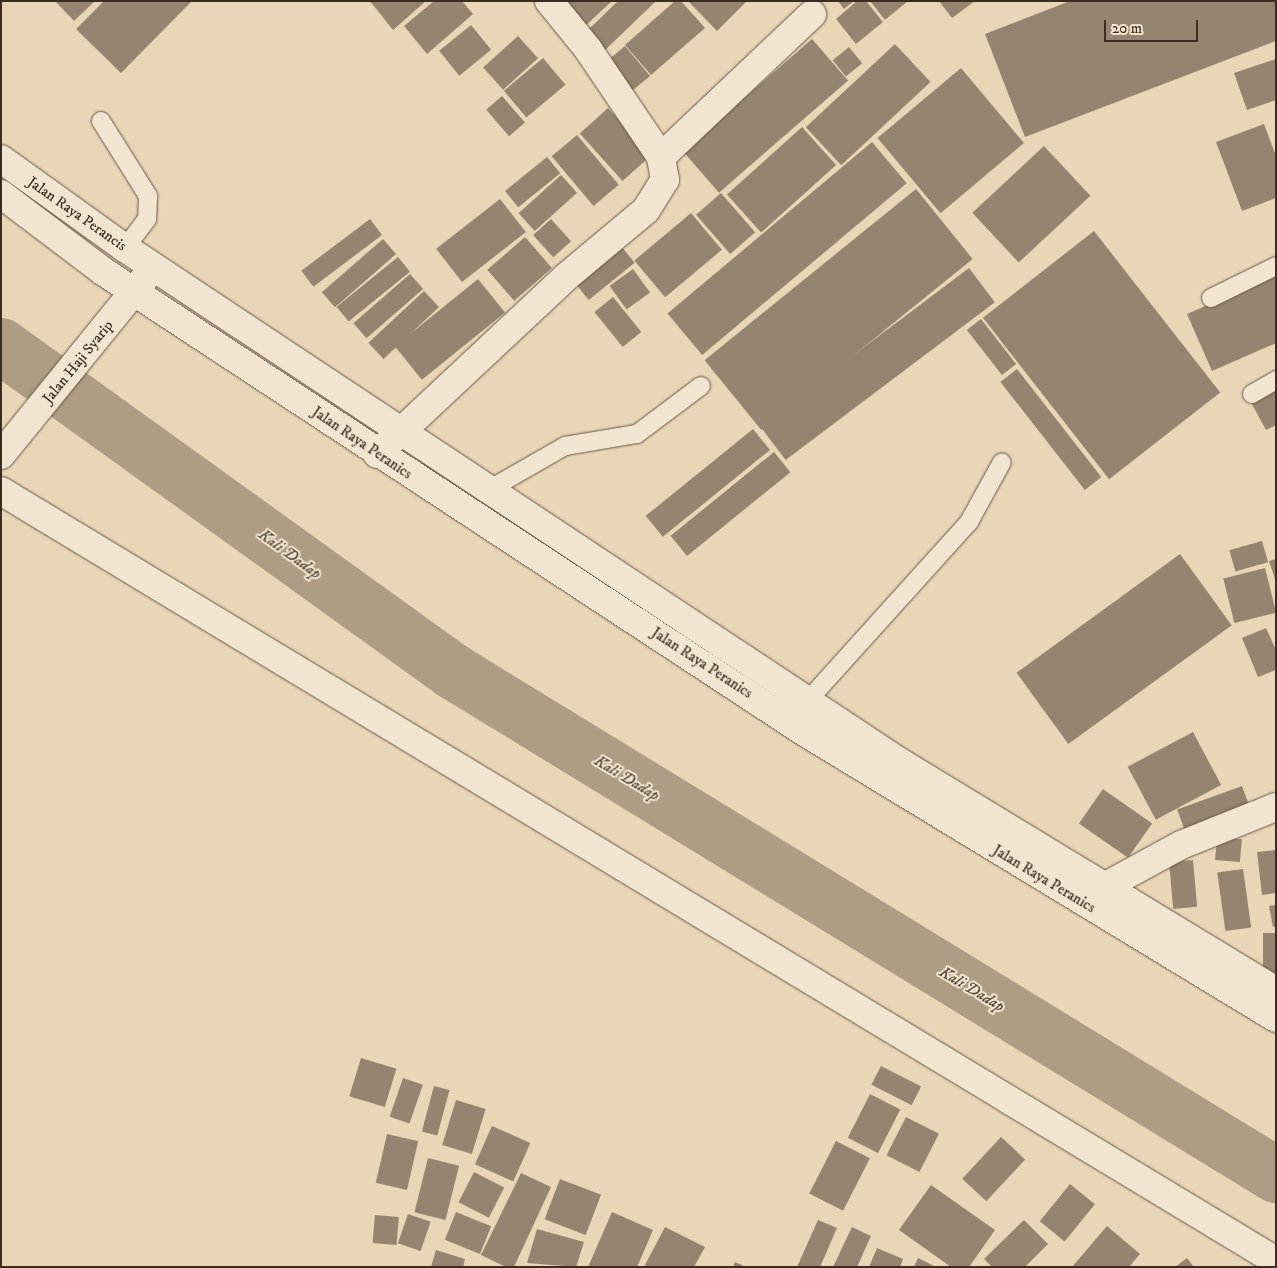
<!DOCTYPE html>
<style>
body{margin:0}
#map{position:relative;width:1277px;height:1268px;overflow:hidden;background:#e9d6b7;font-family:"IM FELL DW Pica",serif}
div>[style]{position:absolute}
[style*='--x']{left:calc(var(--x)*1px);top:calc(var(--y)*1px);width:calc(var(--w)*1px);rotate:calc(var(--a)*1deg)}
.river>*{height:56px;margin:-28px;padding:0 28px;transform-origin:28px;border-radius:28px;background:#ae9c84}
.building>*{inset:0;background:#95846f;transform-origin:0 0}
.roads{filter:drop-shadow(0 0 1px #665646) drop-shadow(0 0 1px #665646)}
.lane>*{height:18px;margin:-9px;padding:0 9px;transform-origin:9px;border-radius:9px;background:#f1e4d0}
.street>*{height:28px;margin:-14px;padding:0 14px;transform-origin:14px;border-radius:14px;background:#f1e4d0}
.secondary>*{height:28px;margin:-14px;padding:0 14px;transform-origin:14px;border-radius:14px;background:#f1e4d0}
span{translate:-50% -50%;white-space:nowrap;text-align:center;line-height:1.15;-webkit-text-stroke:4px #f1e4d0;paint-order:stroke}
.street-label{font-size:15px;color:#3a2c20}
.water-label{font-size:16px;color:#574839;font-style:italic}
.frame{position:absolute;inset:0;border:2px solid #3a2c20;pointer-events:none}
.scale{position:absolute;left:1104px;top:20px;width:94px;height:22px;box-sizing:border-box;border:2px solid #3a2c20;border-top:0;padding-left:6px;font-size:15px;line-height:18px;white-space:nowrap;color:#3a2c20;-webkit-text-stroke:4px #f1e4d0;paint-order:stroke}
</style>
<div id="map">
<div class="river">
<i style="--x:1;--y:346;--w:558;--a:35.74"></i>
<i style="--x:454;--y:672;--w:964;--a:31.46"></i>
</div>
<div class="building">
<i style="clip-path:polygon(55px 1px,95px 1px,74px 21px)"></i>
<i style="clip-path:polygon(104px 1px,192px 1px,121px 73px,76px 29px)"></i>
<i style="clip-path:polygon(370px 1px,426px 1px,393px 30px)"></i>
<i style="clip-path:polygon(434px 1px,462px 1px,473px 14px,427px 54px,404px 26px)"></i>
<i style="clip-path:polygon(556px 1px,612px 1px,582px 29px)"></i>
<i style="clip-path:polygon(618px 1px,656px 1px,601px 54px,583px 35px)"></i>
<i style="clip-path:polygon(675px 1px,681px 1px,705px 28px,651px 75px,625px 45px)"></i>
<i style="clip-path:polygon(688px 1px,747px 1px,717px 31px)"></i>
<i style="clip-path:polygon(838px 1px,854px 1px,844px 9px)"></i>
<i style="clip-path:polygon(857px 1px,866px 1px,883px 22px,856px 44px,836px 19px)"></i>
<i style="clip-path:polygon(870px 1px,908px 1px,885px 20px)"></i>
<i style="clip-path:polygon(939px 1px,975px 1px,952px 18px)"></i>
<i style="clip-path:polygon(1070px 1px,1276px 1px,1276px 41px,1025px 137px,985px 34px)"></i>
<i style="left:471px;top:25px;width:32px;height:41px;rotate:51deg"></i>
<i style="left:518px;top:36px;width:30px;height:47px;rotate:48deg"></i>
<i style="left:812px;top:39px;width:55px;height:171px;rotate:49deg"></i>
<i style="left:895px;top:44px;width:52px;height:122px;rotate:47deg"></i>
<i style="left:625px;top:46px;width:39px;height:28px;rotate:50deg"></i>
<i style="left:849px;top:47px;width:21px;height:21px;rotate:51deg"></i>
<i style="left:543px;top:58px;width:35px;height:51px;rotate:50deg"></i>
<i style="clip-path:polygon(1276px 59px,1276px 100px,1247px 110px,1234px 73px)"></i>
<i style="left:961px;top:68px;width:98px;height:109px;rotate:50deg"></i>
<i style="left:502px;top:96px;width:35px;height:21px;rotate:49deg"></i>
<i style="left:608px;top:108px;width:64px;height:38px;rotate:48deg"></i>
<i style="clip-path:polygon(1264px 124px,1276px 156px,1276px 198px,1242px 211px,1216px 142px)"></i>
<i style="left:802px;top:127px;width:51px;height:101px;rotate:48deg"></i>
<i style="left:577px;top:135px;width:65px;height:33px;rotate:50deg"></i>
<i style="left:872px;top:142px;width:54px;height:267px;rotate:50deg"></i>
<i style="left:1044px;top:146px;width:68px;height:98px;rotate:47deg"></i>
<i style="left:547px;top:157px;width:21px;height:54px;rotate:51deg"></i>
<i style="left:561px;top:175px;width:24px;height:57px;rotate:48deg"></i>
<i style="left:916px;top:189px;width:90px;height:272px;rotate:51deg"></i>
<i style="left:721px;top:193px;width:52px;height:33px;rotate:49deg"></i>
<i style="left:500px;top:199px;width:42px;height:81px;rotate:52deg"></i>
<i style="left:691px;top:213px;width:48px;height:74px;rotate:50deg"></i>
<i style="left:370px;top:219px;width:20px;height:86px;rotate:53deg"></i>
<i style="left:551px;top:219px;width:30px;height:24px;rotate:48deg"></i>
<i style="left:1094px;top:231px;width:205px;height:141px;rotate:52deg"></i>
<i style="left:525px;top:237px;width:41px;height:50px;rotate:49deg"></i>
<i style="left:383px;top:239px;width:20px;height:81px;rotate:49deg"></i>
<i style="left:617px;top:241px;width:28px;height:59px;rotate:51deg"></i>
<i style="left:398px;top:257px;width:19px;height:79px;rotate:51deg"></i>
<i style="left:969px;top:268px;width:43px;height:262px;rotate:53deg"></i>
<i style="left:633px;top:269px;width:29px;height:29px;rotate:54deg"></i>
<i style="left:410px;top:274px;width:20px;height:75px;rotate:49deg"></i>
<i style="clip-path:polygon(1276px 275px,1276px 343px,1212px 371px,1187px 314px)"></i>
<i style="left:478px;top:279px;width:43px;height:107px;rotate:51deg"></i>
<i style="left:424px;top:291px;width:22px;height:76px;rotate:47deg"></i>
<i style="left:613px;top:297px;width:45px;height:24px;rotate:51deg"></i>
<i style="left:981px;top:319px;width:57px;height:18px;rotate:52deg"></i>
<i style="left:1017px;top:369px;width:137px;height:21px;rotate:52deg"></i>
<i style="clip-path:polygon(1276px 385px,1276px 425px,1266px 430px,1249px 399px)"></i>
<i style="left:753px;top:429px;width:27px;height:138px;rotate:51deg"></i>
<i style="left:774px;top:452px;width:26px;height:133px;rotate:51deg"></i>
<i style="left:1262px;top:541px;width:22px;height:34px;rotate:74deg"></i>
<i style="left:1180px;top:554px;width:88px;height:202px;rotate:54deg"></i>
<i style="clip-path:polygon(1276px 559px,1276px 579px,1275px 579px,1269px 561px)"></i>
<i style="left:1265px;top:568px;width:46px;height:43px;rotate:76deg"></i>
<i style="clip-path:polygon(1266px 628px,1276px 650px,1276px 670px,1258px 677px,1242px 638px)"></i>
<i style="left:1193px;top:732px;width:60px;height:74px;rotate:62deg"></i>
<i style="left:1242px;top:786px;width:27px;height:69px;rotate:70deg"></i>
<i style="left:1103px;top:789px;width:60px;height:42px;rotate:35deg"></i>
<i style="left:1217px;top:837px;width:25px;height:23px;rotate:5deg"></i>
<i style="clip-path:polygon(1276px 850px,1276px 893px,1262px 895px,1257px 852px)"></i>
<i style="left:1193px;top:860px;width:47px;height:24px;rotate:85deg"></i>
<i style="left:1243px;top:869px;width:59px;height:26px;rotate:82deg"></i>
<i style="clip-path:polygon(1276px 905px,1276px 927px,1273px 927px,1269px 906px)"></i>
<i style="left:1263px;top:933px;width:13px;height:44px"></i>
<i style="left:361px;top:1058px;width:37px;height:40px;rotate:17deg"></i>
<i style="left:881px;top:1066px;width:45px;height:21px;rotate:27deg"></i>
<i style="left:403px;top:1078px;width:21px;height:41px;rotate:19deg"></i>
<i style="left:434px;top:1086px;width:16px;height:47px;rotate:15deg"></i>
<i style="left:870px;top:1094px;width:34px;height:49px;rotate:27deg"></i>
<i style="left:456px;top:1100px;width:31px;height:47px;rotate:17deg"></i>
<i style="left:906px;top:1117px;width:37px;height:43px;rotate:27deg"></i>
<i style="left:492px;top:1126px;width:42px;height:42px;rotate:24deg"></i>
<i style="left:387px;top:1134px;width:32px;height:50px;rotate:13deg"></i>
<i style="left:1001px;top:1137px;width:33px;height:57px;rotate:43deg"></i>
<i style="left:836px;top:1141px;width:38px;height:59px;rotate:27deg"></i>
<i style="left:428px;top:1158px;width:32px;height:56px;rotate:14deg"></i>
<i style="left:474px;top:1172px;width:34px;height:34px;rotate:27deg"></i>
<i style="clip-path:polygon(521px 1173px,551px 1187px,514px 1267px,506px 1267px,481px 1255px)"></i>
<i style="left:560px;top:1179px;width:44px;height:43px;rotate:21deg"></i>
<i style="left:1070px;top:1184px;width:32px;height:48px;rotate:39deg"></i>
<i style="clip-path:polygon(931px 1185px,995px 1230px,969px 1267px,951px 1267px,899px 1230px)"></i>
<i style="left:456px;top:1212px;width:38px;height:30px;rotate:22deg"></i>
<i style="clip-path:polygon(612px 1212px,653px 1230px,637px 1267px,588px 1267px)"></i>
<i style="left:408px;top:1214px;width:24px;height:31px;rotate:19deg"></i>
<i style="left:375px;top:1215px;width:24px;height:28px;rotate:5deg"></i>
<i style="clip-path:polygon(818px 1220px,837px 1228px,820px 1267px,797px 1267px)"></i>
<i style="clip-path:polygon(1024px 1220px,1048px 1244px,1025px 1267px,992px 1267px,984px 1259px)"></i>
<i style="clip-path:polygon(1107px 1226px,1140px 1254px,1129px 1267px,1072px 1267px)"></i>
<i style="clip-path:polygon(665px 1227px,705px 1247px,694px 1267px,644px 1267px)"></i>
<i style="clip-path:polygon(852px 1227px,871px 1236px,857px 1267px,833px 1267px)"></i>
<i style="clip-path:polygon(537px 1229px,584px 1242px,576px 1267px,527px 1263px)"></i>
<i style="clip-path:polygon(877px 1248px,903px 1259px,900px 1267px,869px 1267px)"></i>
<i style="clip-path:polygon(436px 1250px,465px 1259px,463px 1267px,431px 1267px)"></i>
<i style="clip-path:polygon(918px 1258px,936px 1267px,914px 1267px)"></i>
<i style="clip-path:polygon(1187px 1258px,1194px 1267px,1175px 1267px)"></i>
<i style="clip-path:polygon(735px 1262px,746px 1267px,733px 1267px)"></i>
</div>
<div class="roads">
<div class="lane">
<i style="--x:101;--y:121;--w:89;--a:57.9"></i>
<i style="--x:148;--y:196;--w:23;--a:92"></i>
<i style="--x:147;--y:219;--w:36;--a:127"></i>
<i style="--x:1211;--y:298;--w:72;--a:-26.2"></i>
<i style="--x:1252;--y:394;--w:28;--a:-30"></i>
<i style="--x:490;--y:489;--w:86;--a:-29.8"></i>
<i style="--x:565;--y:446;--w:73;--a:-9.5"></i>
<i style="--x:637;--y:434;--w:80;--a:-36.9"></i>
<i style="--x:801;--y:708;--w:251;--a:-47.9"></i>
<i style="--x:969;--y:522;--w:68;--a:-61.2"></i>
</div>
<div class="street">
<i style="--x:661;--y:157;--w:208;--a:-43.4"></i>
<i style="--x:377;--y:454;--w:259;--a:-43.1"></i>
<i style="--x:566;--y:277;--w:104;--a:-39.9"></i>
<i style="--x:646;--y:210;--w:36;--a:-58"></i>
<i style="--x:665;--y:180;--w:23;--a:-100"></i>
<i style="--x:661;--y:157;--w:130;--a:-124.1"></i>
<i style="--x:588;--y:49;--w:62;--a:-129.1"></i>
<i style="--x:1;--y:455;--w:242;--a:-50.9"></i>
<i style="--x:1;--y:491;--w:1489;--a:31.13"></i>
<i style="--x:1090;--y:901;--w:20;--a:-45"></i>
<i style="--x:1104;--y:887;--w:88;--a:-28.6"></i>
<i style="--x:1181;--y:845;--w:102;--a:-21.8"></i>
</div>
<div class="secondary">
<i style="--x:1;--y:159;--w:153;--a:35.7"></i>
<i style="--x:125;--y:248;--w:928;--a:33.57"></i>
<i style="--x:898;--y:761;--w:442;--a:31.3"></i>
<i style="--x:1;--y:194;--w:129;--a:37.1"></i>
<i style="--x:104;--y:272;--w:836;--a:33.29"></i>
<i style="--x:803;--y:731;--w:553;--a:31.25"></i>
</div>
</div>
<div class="street-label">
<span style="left:77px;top:214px;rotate:35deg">Jalan Raya Perancis</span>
<span style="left:78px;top:362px;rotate:-51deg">Jalan Haji Syarip</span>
<span style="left:362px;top:443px;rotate:34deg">Jalan Raya Peranics</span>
<span style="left:702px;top:663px;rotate:33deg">Jalan Raya Peranics</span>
<span style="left:1044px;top:879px;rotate:31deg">Jalan Raya Peranics</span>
</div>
<div class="water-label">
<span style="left:290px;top:554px;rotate:36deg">Kali Dadap</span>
<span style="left:627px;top:778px;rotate:31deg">Kali Dadap</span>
<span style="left:972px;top:989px;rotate:31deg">Kali Dadap</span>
</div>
<div class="frame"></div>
<div class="scale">20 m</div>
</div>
